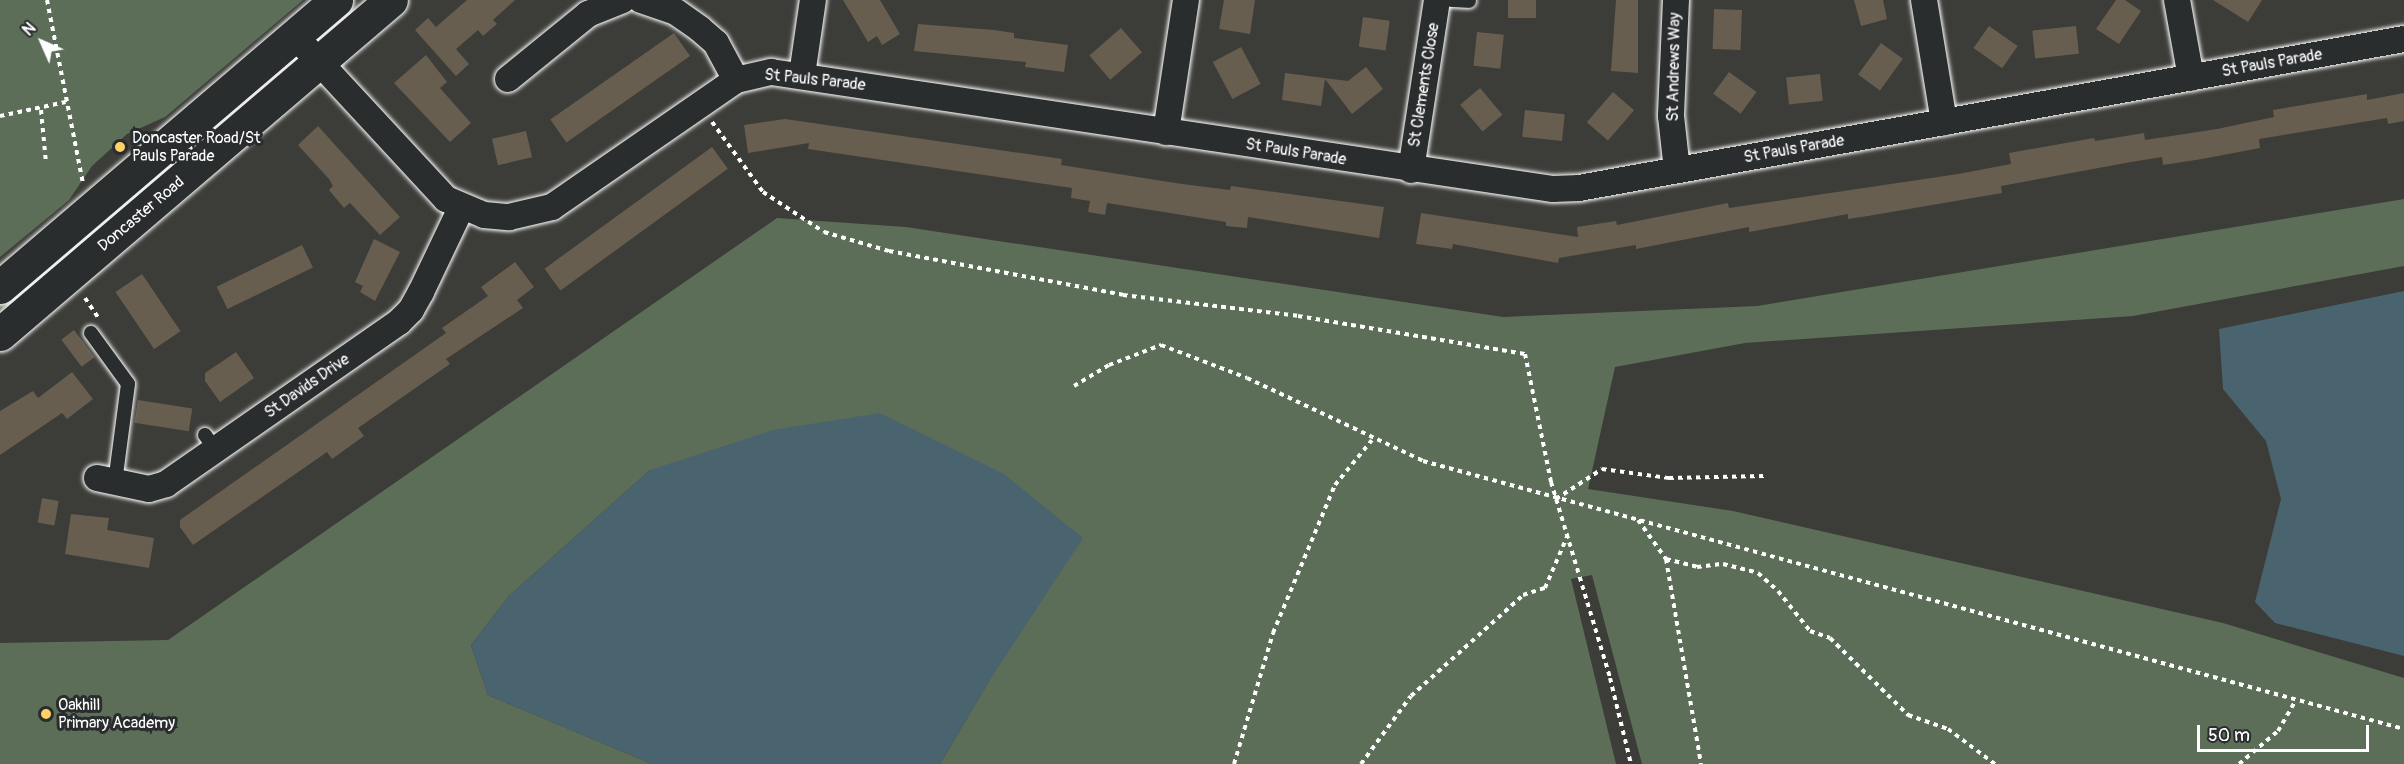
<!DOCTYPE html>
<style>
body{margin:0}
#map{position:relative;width:2404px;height:764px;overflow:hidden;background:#3c3c38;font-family:Pangolin,sans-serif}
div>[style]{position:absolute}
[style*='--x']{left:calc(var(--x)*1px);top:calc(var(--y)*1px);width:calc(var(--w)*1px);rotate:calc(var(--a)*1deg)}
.green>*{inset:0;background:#5c6e58}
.water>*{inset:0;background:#49646e}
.building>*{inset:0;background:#675e4f;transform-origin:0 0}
.path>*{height:4px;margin-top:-2px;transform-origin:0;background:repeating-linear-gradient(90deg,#fff 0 4.5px,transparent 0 9px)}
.roads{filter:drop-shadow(0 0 2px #fff) drop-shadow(0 0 2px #fff)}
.service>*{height:14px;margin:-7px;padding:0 7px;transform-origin:7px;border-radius:7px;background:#2a2d2e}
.minor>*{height:26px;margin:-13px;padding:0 13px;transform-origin:13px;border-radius:13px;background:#2a2d2e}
.trunk>*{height:33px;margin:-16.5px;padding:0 16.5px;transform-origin:16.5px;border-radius:16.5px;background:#2a2d2e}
.dots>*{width:16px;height:16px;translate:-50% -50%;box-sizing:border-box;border:3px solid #2a2d2e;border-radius:50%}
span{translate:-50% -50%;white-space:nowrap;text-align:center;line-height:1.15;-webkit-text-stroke:6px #2a2d2e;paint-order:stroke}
.street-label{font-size:16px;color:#fff}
.poi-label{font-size:16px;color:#fff}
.left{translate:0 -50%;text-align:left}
.north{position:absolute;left:12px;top:12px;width:60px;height:60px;-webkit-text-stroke:4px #2a2d2e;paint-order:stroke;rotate:315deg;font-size:16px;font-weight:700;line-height:24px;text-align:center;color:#fff}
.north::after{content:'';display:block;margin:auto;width:21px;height:27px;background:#fff;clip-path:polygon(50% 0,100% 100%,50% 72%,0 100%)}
.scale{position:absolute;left:2197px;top:725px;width:172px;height:27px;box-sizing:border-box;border:3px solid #fff;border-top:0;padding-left:8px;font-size:18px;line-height:21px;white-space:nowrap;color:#fff;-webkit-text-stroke:4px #2a2d2e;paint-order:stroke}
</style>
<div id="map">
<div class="green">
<i style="clip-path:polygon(0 0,303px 0,165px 117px,127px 134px,92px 166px,69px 200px,0 257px)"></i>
<i style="clip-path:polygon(204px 129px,212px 137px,0 315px,0 302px)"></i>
<i style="clip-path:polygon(2404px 199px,2404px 266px,2133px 316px,1745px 343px,1615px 367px,1588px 489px,1733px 511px,2223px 623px,2404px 678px,2404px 764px,1642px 764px,1592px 575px,1571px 579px,1616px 764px,940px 764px,989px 681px,650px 470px,509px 596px,471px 645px,488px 695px,652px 764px,0 764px,0 643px,168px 640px,777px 218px,906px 227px,1503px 317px,1757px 306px)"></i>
</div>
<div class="water">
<i style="clip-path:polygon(2404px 291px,2404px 656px,2275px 623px,2255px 602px,2281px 499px,2266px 441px,2223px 389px,2219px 329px)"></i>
<i style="clip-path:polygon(880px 413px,1004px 474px,1083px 538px,989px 681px,940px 764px,652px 764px,488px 695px,471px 645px,509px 596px,650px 470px,773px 430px)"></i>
</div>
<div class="building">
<i style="clip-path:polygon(467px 0,515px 0,493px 20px,497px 24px,483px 36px,478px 30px,456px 49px,469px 64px,456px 76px,415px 30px,428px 18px,436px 27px)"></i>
<i style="clip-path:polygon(843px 0,880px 0,900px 34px,882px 45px,877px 36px,868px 42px)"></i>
<i style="clip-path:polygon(1224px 0,1255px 0,1250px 34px,1219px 29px)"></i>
<i style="left:1508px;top:0;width:28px;height:18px"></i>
<i style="clip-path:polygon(1616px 0,1638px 0,1638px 73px,1611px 71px)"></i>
<i style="clip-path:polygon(1854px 0,1883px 0,1887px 19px,1861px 26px)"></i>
<i style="clip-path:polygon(2116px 0,2125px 0,2141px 11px,2119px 44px,2096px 29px)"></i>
<i style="clip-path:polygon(2213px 0,2262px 0,2248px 22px)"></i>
<i style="left:1714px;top:9px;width:28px;height:40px;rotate:2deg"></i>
<i style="left:1363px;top:17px;width:27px;height:30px;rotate:8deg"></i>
<i style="clip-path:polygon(918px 24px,994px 30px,1014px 33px,1014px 38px,1068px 45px,1064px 72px,1025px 67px,1026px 62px,914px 51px)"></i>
<i style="left:1989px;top:26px;width:35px;height:27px;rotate:35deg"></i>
<i style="left:2076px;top:26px;width:28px;height:44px;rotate:84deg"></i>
<i style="left:1121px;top:28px;width:32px;height:42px;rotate:49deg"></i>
<i style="left:1477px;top:32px;width:27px;height:34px;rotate:6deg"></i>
<i style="left:674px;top:33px;width:28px;height:151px;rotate:55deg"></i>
<i style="left:1881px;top:43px;width:27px;height:39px;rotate:36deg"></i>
<i style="left:1241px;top:47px;width:42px;height:32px;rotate:62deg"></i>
<i style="clip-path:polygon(426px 55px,447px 82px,440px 88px,471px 123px,450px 142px,394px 83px)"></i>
<i style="clip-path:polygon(1366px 67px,1383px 89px,1352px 114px,1325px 79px,1321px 106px,1282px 100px,1285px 73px,1348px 81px)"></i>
<i style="left:1729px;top:72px;width:34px;height:27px;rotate:36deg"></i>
<i style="left:1820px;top:74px;width:27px;height:34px;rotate:84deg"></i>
<i style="left:1480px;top:88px;width:35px;height:26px;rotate:50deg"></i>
<i style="left:1613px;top:92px;width:28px;height:40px;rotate:41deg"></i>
<i style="clip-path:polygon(2404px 93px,2404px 121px,2388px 124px,2387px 118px,2259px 139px,2260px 148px,2202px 159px,2163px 165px,2162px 157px,2131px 162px,2001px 186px,2002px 193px,1868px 216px,1848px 219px,1848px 214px,1749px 232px,1749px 227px,1636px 249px,1636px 245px,1559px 258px,1558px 263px,1453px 244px,1452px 249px,1416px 244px,1421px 213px,1578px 237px,1577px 227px,1616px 221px,1617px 225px,1728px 203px,1729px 208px,1958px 174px,2011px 164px,2009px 153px,2094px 138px,2095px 141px,2144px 133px,2145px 140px,2217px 129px,2274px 117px,2273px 110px,2367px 94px,2367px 100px)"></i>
<i style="left:1525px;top:110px;width:40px;height:27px;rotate:6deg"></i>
<i style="clip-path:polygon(785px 119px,1062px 159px,1061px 165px,1182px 184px,1230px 190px,1231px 186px,1384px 207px,1379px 238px,1248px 217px,1247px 228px,1226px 226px,1226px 222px,1107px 203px,1105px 215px,1088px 212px,1090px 201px,1071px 198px,1072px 188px,808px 149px,809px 143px,748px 153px,744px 125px)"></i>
<i style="clip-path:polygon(318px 126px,400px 217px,380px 235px,350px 203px,344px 208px,329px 190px,333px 186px,329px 179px,298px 145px)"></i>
<i style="left:526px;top:131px;width:27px;height:35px;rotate:77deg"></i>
<i style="left:712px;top:147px;width:27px;height:207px;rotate:54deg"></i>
<i style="clip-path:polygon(374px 239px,400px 252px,375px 301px,360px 292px,363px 286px,355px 282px)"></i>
<i style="left:302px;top:245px;width:25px;height:95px;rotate:64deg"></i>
<i style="clip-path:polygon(515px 262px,534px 287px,517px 300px,523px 308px,446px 359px,450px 364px,358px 428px,364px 436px,332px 459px,327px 452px,193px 545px,180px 527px,180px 520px,446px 333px,442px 328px,488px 296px,481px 287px)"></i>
<i style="left:142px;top:274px;width:69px;height:32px;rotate:56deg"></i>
<i style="left:74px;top:330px;width:34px;height:16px;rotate:53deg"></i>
<i style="clip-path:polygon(236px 352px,254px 378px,220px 402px,205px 381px,205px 373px)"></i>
<i style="clip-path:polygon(72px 372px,93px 399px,67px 419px,62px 413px,0 455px,0 411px,33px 391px,38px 398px)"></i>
<i style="left:138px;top:400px;width:55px;height:23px;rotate:9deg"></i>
<i style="left:42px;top:498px;width:17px;height:25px;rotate:10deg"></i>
<i style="clip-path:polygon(71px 514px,109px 518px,107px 530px,154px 538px,149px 568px,65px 554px)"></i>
</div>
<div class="path">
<i style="--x:47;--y:0;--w:187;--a:78.9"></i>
<i style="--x:41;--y:110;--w:53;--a:84.6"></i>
<i style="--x:0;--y:116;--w:67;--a:-12"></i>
<i style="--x:712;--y:122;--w:87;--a:53.9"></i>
<i style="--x:763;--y:192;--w:73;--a:33.3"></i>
<i style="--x:824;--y:232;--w:68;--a:16.3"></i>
<i style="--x:889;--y:251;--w:238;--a:10.6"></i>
<i style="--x:1123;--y:295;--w:176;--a:6.8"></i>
<i style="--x:1298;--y:316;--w:230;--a:9.5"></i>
<i style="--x:1525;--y:354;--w:131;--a:78.5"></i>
<i style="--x:1551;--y:482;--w:205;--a:73.2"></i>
<i style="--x:1610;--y:678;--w:89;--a:76.3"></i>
<i style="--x:85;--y:298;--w:23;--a:56"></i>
<i style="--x:1074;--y:386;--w:41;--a:-31"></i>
<i style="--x:1109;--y:365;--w:56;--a:-21"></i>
<i style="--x:1161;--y:345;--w:92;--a:21"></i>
<i style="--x:1247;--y:378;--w:195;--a:25.2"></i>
<i style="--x:1423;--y:461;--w:1017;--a:15.28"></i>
<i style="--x:1556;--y:499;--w:55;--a:-33.1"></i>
<i style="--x:1602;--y:469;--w:68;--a:7.7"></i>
<i style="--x:1669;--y:478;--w:95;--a:-1.2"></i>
<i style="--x:1638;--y:520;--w:48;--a:54.3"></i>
<i style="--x:1666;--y:559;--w:208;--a:80.3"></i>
<i style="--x:1666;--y:559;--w:32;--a:14"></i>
<i style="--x:1697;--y:567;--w:26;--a:-7"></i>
<i style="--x:1723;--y:564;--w:36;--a:14"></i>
<i style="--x:1758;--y:573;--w:27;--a:42"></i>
<i style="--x:1778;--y:591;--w:51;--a:51.3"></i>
<i style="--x:1810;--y:631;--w:21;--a:19"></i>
<i style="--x:1830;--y:638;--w:110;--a:44.6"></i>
<i style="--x:1908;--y:715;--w:42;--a:19.3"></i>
<i style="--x:1948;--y:729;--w:59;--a:36.7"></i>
<i style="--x:1234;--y:764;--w:137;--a:-73.4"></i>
<i style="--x:1273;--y:633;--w:160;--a:-67.3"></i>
<i style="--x:1335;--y:485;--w:58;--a:-50.6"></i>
<i style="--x:1361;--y:764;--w:84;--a:-53.7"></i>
<i style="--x:1411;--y:696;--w:151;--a:-42"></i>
<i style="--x:1523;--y:595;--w:23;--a:-18"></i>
<i style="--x:1545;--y:588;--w:56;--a:-66.7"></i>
<i style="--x:2239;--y:764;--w:51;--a:-40.2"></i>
<i style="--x:2278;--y:731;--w:34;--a:-60"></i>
</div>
<div class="roads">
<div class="service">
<i style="--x:1451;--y:0;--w:18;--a:3"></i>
<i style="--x:91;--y:333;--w:63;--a:54"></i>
<i style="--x:128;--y:384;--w:100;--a:97.5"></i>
<i style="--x:205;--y:435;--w:19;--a:54"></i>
</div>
<div class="minor">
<i style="--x:641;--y:0;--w:37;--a:19"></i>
<i style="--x:676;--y:12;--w:29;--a:35"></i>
<i style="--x:700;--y:29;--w:21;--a:41"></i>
<i style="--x:716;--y:43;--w:42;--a:61.6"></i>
<i style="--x:1676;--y:0;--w:116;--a:92.5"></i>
<i style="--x:1671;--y:116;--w:54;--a:83.7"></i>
<i style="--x:1924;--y:0;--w:124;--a:80.7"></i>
<i style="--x:2177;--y:0;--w:79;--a:79.8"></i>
<i style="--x:295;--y:36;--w:222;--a:47.2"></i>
<i style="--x:446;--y:199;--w:41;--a:22.8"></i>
<i style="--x:484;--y:215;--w:25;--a:5"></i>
<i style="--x:509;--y:217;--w:44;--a:-13.1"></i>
<i style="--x:552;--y:207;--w:224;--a:-34.6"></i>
<i style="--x:736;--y:80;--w:36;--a:-13"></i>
<i style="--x:771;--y:72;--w:791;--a:8.51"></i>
<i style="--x:1553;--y:189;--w:26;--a:-2"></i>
<i style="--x:1579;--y:188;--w:838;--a:-10.24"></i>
<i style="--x:802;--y:75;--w:76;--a:-81.7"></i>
<i style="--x:508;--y:79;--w:103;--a:-39.1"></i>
<i style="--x:588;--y:14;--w:37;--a:-22"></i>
<i style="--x:1166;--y:132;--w:134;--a:-81.4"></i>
<i style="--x:1411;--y:170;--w:172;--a:-81.3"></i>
<i style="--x:97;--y:478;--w:53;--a:11.9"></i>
<i style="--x:149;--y:489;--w:18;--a:-16"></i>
<i style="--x:166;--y:484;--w:284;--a:-34.8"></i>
<i style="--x:399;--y:322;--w:17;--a:-45"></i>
<i style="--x:411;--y:310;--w:21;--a:-61"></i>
<i style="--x:421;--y:292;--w:93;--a:-64.5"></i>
</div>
<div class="trunk">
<i style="--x:0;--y:287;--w:442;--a:-40.5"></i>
<i style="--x:0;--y:334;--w:514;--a:-40.5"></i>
</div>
</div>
<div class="dots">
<i style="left:120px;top:147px;background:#ffd166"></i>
<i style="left:46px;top:714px;background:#ffd166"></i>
</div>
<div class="street-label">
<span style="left:2272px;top:63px;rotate:-10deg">St Pauls Parade</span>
<span style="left:1674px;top:67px;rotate:-89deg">St Andrews Way</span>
<span style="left:815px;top:80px;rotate:6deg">St Pauls Parade</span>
<span style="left:1424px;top:85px;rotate:-81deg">St Clements Close</span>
<span style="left:1794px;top:149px;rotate:-10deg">St Pauls Parade</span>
<span style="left:1296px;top:152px;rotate:9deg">St Pauls Parade</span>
<span style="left:141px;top:214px;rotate:-40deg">Doncaster Road</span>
<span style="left:307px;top:386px;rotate:-35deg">St Davids Drive</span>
</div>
<div class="poi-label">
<span class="left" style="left:132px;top:147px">Doncaster Road/St<br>Pauls Parade</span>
<span class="left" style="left:58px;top:714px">Oakhill<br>Primary Academy</span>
</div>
<div class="north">N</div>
<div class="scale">50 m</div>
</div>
